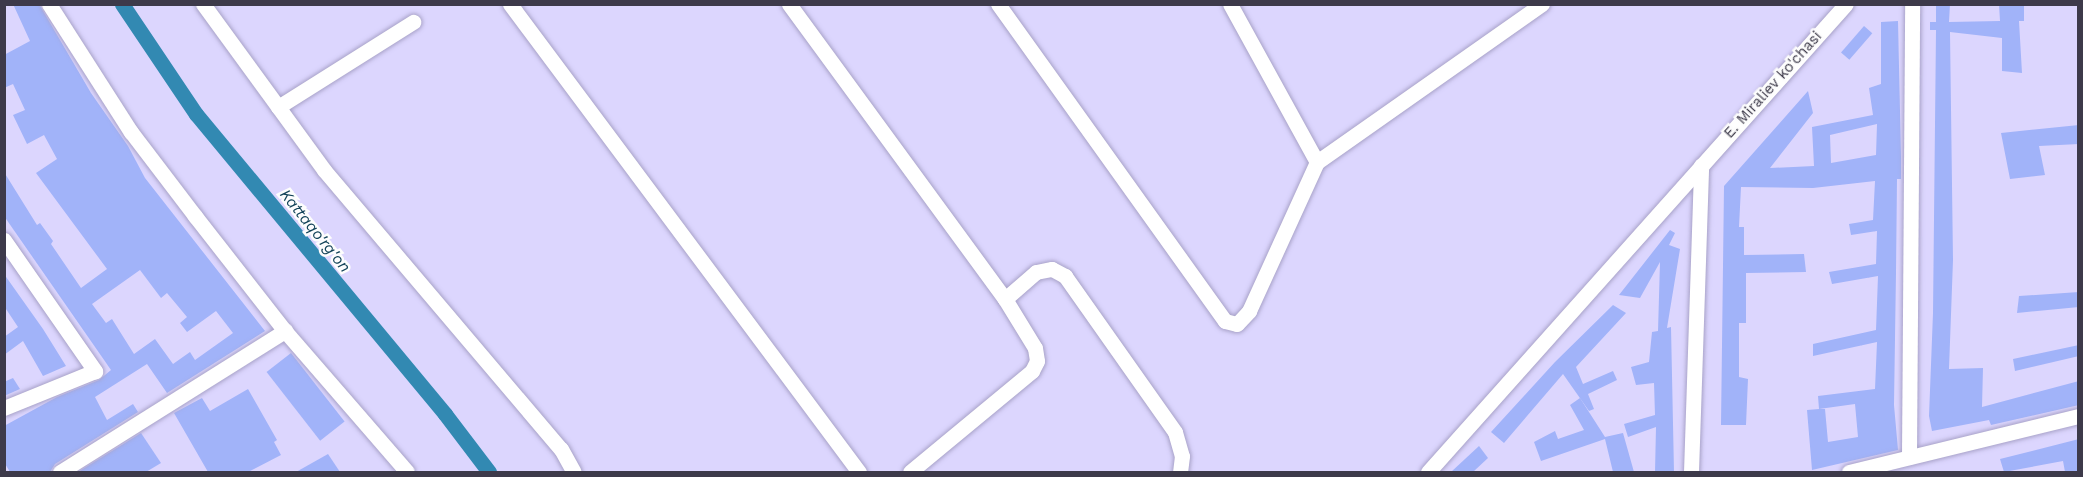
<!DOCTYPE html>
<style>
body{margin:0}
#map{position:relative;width:2083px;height:477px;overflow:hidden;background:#dcd6fe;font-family:"Work Sans",sans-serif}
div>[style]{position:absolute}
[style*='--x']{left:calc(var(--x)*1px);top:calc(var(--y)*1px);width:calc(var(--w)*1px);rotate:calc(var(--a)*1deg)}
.canal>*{height:15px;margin:-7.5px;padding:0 7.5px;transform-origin:7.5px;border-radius:7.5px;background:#3289b2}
.building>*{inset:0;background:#a1b3f9;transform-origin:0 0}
.roads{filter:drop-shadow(0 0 2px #a8a2c8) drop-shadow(0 0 2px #a8a2c8)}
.minor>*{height:15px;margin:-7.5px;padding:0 7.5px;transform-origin:7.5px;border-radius:7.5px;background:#fff}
span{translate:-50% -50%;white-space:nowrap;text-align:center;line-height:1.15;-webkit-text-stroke:5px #fdfdfd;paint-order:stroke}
.street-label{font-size:15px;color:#3d3a4a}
.water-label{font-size:16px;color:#134359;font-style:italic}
.frame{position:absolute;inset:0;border:6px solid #3d3a4a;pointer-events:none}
</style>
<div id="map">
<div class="canal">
<i style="--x:122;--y:4;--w:133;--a:56.1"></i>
<i style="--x:196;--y:114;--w:390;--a:50.3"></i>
<i style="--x:445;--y:414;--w:73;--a:52.8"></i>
</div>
<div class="building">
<i style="clip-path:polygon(evenodd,13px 4px,39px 4px,91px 93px,128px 146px,145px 178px,265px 331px,167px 393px,147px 364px,95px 397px,107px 420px,133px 404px,138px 412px,55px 464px,50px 472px,10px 472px,4px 462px,4px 426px,57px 397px,99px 380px,111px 370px,4px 216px,4px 172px,37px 225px,40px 223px,53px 241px,51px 244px,81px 288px,107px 269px,36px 173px,57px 159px,44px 135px,27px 144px,13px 115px,25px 110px,13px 84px,4px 88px,4px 55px,30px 41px,13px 4px,140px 270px,161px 298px,167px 293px,187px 317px,180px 323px,187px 332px,216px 311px,233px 333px,195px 360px,190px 352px,173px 364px,155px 339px,134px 354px,112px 319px,106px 323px,92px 304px,140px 270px)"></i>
<i style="clip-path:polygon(1936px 4px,1950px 4px,1949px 22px,2000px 21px,1999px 4px,2024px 4px,2024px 21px,2019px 21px,2022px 73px,2002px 71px,2002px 38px,1950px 32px,1953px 260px,1949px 369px,1983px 368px,1982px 407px,2079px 381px,2079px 405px,1991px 425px,1989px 420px,1932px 431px,1929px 416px,1933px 313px,1936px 30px,1930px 30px,1930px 22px,1936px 22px)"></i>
<i style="clip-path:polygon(evenodd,1898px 21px,1901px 157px,1901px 179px,1897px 179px,1896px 273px,1894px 405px,1898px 450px,1812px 470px,1807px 410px,1819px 409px,1818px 396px,1875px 389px,1877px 342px,1813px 356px,1813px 344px,1876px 330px,1878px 276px,1832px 284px,1829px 272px,1876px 264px,1877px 231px,1851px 235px,1849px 224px,1873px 220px,1875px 181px,1813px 188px,1741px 187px,1739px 227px,1744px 227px,1744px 255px,1804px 254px,1806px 272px,1746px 273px,1746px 323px,1739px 323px,1739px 377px,1748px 379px,1746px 425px,1721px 425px,1724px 186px,1808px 91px,1813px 113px,1770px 168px,1814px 166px,1812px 127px,1873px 115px,1869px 88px,1881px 84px,1881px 22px,1898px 21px,1877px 124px,1876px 155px,1831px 163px,1830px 135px,1877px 124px,1898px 21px,1855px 404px,1858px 437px,1828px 442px,1825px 409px,1819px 409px,1855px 404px)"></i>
<i style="left:1864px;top:26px;width:11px;height:35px;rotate:41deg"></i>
<i style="clip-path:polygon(2079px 125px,2079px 144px,2039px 146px,2045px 175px,2010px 179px,2001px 133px)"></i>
<i style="clip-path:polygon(1670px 230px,1675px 233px,1669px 245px,1680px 249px,1667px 328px,1671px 327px,1674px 472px,1655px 472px,1656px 427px,1628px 437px,1624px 424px,1655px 415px,1654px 383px,1636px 385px,1631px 367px,1649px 362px,1652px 332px,1658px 331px,1660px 262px,1640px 298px,1619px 295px)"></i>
<i style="clip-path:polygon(4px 274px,43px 329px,66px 366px,43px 376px,23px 341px,4px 355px,4px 337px,18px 327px,4px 306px)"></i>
<i style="clip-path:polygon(2079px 292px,2079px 307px,2017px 313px,2019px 296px)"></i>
<i style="clip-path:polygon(1613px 305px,1626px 313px,1576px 367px,1583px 384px,1613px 371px,1617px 380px,1588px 394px,1594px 409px,1589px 411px,1563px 374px,1504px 443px,1491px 432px,1555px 362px)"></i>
<i style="clip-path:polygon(2079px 345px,2079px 356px,2015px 371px,2013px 359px)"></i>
<i style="left:291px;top:353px;width:87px;height:31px;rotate:52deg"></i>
<i style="clip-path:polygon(13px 378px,20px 389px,4px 396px,4px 382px)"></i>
<i style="clip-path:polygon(248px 389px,277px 440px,274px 442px,281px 455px,248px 472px,208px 472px,174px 413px,202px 398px,210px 411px)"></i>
<i style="clip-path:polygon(1580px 398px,1605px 437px,1623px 433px,1634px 472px,1613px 472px,1605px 439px,1541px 461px,1534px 442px,1555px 431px,1558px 439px,1584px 430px,1570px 405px)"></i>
<i style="clip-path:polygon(141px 433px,161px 463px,146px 472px,78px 472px)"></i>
<i style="clip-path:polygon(2079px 439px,2079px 472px,2065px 472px,2063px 461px,2004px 472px,2000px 459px)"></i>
<i style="clip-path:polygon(1479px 446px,1488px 458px,1473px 472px,1451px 472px)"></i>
<i style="clip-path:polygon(328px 454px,340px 472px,296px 472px)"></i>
</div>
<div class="roads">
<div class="minor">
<i style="--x:49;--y:4;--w:152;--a:57.4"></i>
<i style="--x:131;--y:132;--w:106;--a:52.7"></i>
<i style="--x:195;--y:216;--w:146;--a:52"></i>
<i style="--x:285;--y:331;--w:186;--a:49.1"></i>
<i style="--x:203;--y:4;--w:205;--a:53.9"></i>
<i style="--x:324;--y:170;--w:366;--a:49.7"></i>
<i style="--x:561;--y:449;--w:26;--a:61"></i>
<i style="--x:510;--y:4;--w:584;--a:53.29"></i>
<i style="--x:789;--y:4;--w:366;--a:53.8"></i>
<i style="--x:1005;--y:299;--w:57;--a:58.5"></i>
<i style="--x:1035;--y:348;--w:13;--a:81"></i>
<i style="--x:1037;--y:361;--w:11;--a:117"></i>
<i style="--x:1032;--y:371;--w:158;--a:140.4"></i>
<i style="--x:998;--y:4;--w:390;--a:54.4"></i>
<i style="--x:1225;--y:321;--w:12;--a:14"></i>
<i style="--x:1237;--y:324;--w:18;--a:-47"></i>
<i style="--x:1249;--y:311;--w:164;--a:-65.5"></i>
<i style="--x:1317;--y:162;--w:275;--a:-35.1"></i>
<i style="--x:1230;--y:4;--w:180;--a:61.2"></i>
<i style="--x:278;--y:107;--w:160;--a:-32.2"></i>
<i style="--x:4;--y:240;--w:160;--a:55.2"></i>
<i style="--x:95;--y:371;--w:98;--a:157.9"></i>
<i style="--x:1005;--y:299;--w:41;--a:-41.1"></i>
<i style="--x:1036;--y:272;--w:16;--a:-11"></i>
<i style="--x:1052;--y:269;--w:15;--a:28"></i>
<i style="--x:1065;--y:276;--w:191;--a:54.8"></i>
<i style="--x:1175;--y:432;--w:25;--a:74"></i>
<i style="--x:1182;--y:456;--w:16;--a:97"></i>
<i style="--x:1909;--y:457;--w:453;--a:-89.6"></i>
<i style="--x:60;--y:472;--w:266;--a:-32.1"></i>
<i style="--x:1428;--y:472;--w:627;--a:-48.23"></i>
<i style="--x:1691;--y:472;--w:307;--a:-88.1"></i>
<i style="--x:1849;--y:472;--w:236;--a:-13.7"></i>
</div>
</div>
<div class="street-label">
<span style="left:1773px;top:85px;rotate:-48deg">E. Miraliev ko'chasi</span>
</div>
<div class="water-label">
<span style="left:315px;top:231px;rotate:51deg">Kattaqo'rg'on</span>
</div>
<div class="frame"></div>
</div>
